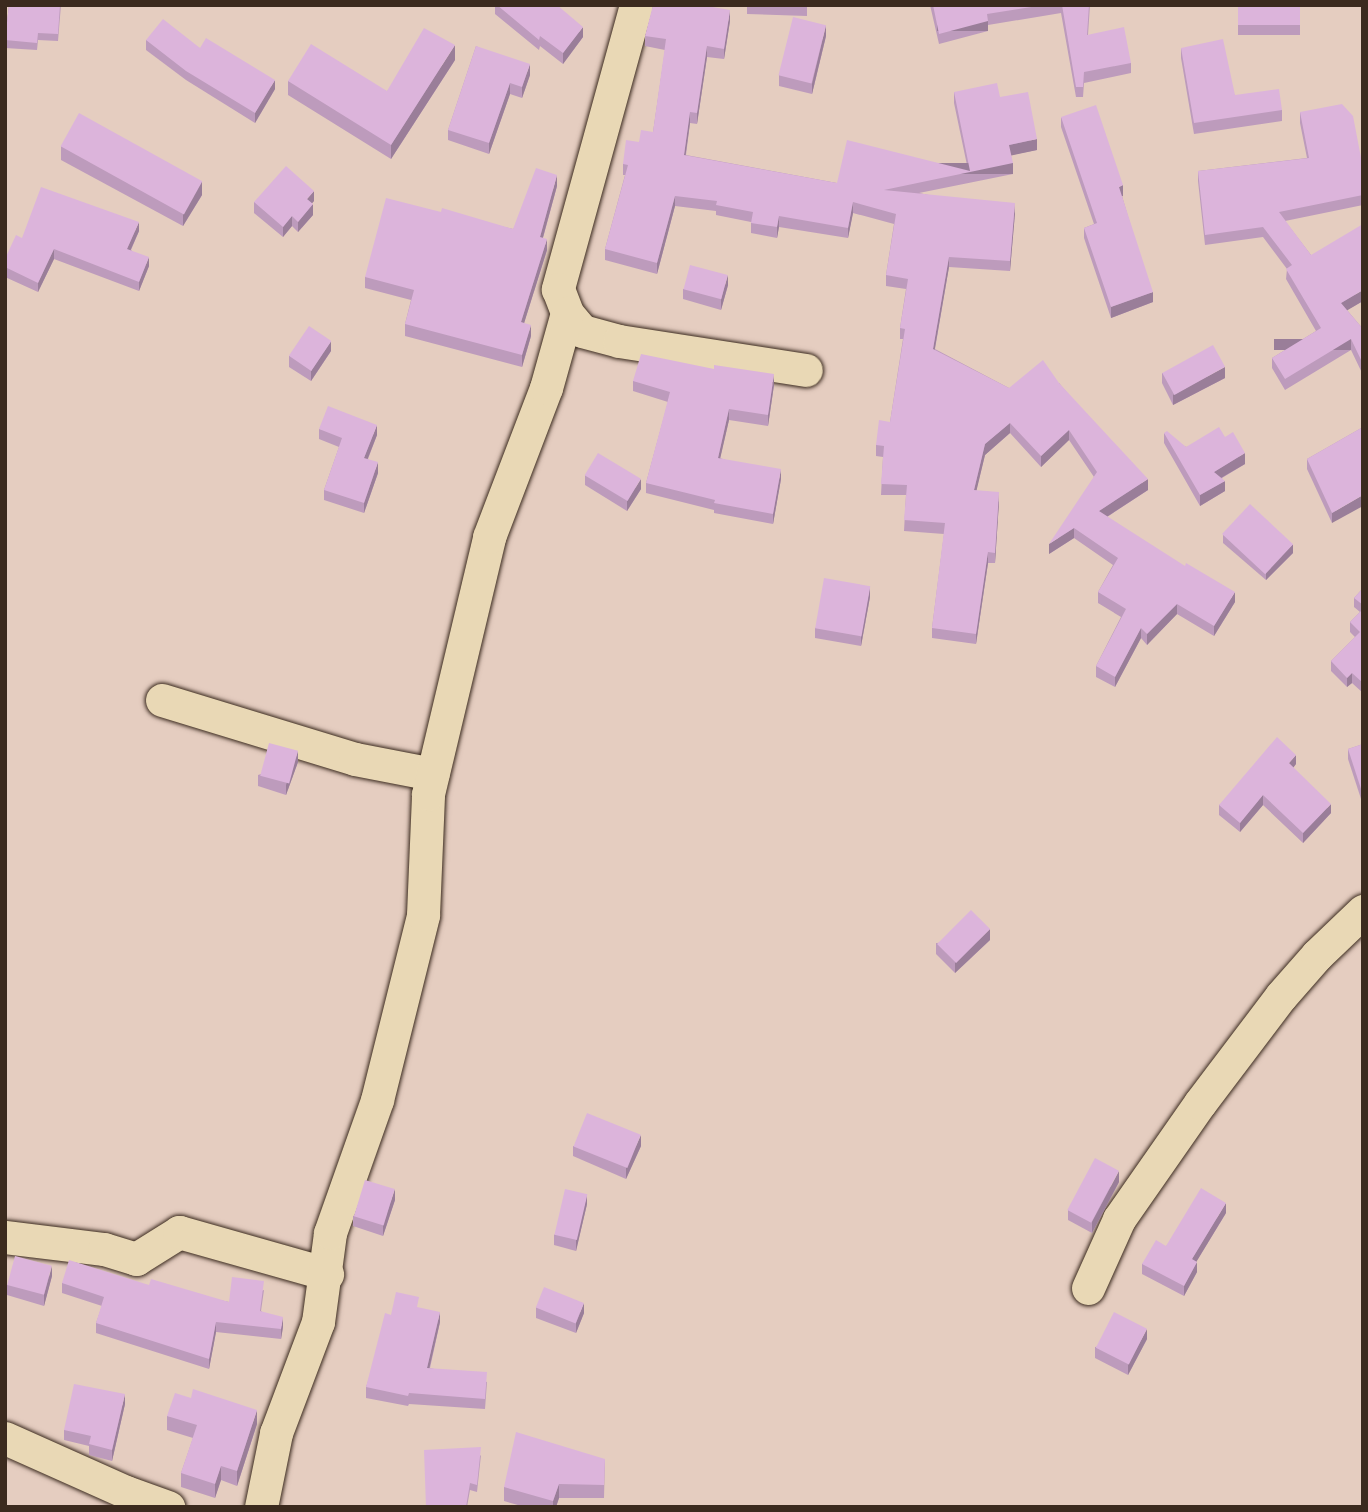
<!DOCTYPE html>
<style>
body{margin:0}
#map{position:relative;width:1368px;height:1512px;overflow:hidden;background:#e5cdc0;font-family:Delius,sans-serif}
div>[style]{position:absolute}
[style*='--x']{left:calc(var(--x)*1px);top:calc(var(--y)*1px);width:calc(var(--w)*1px);rotate:calc(var(--a)*1deg)}
.roads{filter:drop-shadow(0 0 2px #3b2a1e) drop-shadow(0 0 2px #3b2a1e)}
.minor>*{height:33px;margin:-16.5px;padding:0 16.5px;transform-origin:16.5px;border-radius:16.5px;background:#e9d8b5}
.wall>*{inset:0;background:#bd9bbc;transform-origin:0 0}
.shaded-wall>*{inset:0;background:#9a7e99;transform-origin:0 0}
.building>*{inset:0;background:#dcb4db;transform-origin:0 0}
span{translate:-50% -50%;white-space:nowrap;text-align:center;line-height:1.15;-webkit-text-stroke:7px #e9d8b5;paint-order:stroke}
.frame{position:absolute;inset:0;border:7px solid #3b2a1e;pointer-events:none}
</style>
<div id="map">
<div class="roads">
<div class="minor">
<i style="--x:636;--y:5;--w:295;--a:105.4"></i>
<i style="--x:558;--y:289;--w:26;--a:69"></i>
<i style="--x:567;--y:313;--w:23;--a:50"></i>
<i style="--x:582;--y:331;--w:38;--a:15"></i>
<i style="--x:619;--y:341;--w:189;--a:8.8"></i>
<i style="--x:162;--y:700;--w:202;--a:17"></i>
<i style="--x:355;--y:759;--w:79;--a:10.9"></i>
<i style="--x:5;--y:1237;--w:100;--a:6.9"></i>
<i style="--x:104;--y:1249;--w:34;--a:17"></i>
<i style="--x:136;--y:1259;--w:51;--a:-32.1"></i>
<i style="--x:179;--y:1232;--w:154;--a:15.8"></i>
<i style="--x:1088;--y:1288;--w:76;--a:-65.8"></i>
<i style="--x:1119;--y:1219;--w:141;--a:-55.1"></i>
<i style="--x:1200;--y:1103;--w:134;--a:-52.9"></i>
<i style="--x:1281;--y:996;--w:55;--a:-48.7"></i>
<i style="--x:1317;--y:955;--w:64;--a:-43.7"></i>
<i style="--x:5;--y:1438;--w:133;--a:24.1"></i>
<i style="--x:126;--y:1492;--w:45;--a:19.7"></i>
<i style="--x:261;--y:1507;--w:76;--a:-78.5"></i>
<i style="--x:276;--y:1433;--w:119;--a:-69.3"></i>
<i style="--x:318;--y:1322;--w:90;--a:-82.3"></i>
<i style="--x:330;--y:1233;--w:141;--a:-70.5"></i>
<i style="--x:377;--y:1100;--w:191;--a:-76"></i>
<i style="--x:423;--y:915;--w:121;--a:-87.6"></i>
<i style="--x:428;--y:794;--w:264;--a:-76.6"></i>
<i style="--x:489;--y:537;--w:160;--a:-69.1"></i>
<i style="--x:546;--y:388;--w:78;--a:-74.4"></i>
</div>
</div>
<div class="wall">
<i style="clip-path:polygon(9px 5px,61px 5px,58px 41px,38px 40px,37px 50px,5px 48px,5px 38px)"></i>
<i style="clip-path:polygon(495px 5px,557px 5px,583px 37px,563px 64px,540px 46px,539px 50px,495px 14px)"></i>
<i style="clip-path:polygon(747px 5px,807px 5px,807px 16px,747px 14px)"></i>
<i style="clip-path:polygon(930px 5px,1090px 5px,1088px 35px,1131px 63px,1131px 73px,1084px 83px,1083px 97px,1076px 97px,1061px 13px,988px 25px,988px 31px,939px 44px)"></i>
<i style="left:1238px;top:5px;width:62px;height:30px"></i>
<i style="clip-path:polygon(730px 21px,724px 59px,707px 57px,697px 124px,690px 123px,686px 155px,837px 183px,968px 170px,954px 103px,954px 92px,1000px 97px,1037px 150px,1011px 155px,1013px 174px,919px 193px,1015px 213px,1010px 271px,949px 267px,935px 349px,1009px 388px,1059px 383px,1148px 490px,1107px 517px,1235px 602px,1214px 636px,1177px 614px,1147px 645px,1141px 638px,1115px 687px,1096px 677px,1096px 666px,1121px 617px,1098px 603px,1098px 592px,1113px 565px,1074px 538px,1049px 554px,1094px 477px,1069px 440px,1041px 467px,1010px 433px,985px 455px,976px 491px,999px 502px,995px 563px,988px 563px,976px 644px,932px 638px,932px 628px,944px 534px,904px 531px,906px 495px,881px 495px,883px 457px,876px 456px,876px 445px,890px 422px,903px 339px,900px 339px,900px 328px,906px 289px,886px 286px,886px 275px,894px 224px,853px 213px,848px 238px,779px 227px,777px 238px,751px 233px,751px 222px,716px 215px,716px 211px,675px 206px,657px 274px,605px 260px,605px 249px,625px 175px,623px 175px,623px 164px,639px 142px,653px 132px,665px 50px,645px 46px,645px 36px)"></i>
<i style="clip-path:polygon(826px 36px,812px 94px,779px 86px,779px 75px)"></i>
<i style="clip-path:polygon(146px 40px,200px 48px,275px 89px,255px 123px,186px 80px,146px 50px)"></i>
<i style="clip-path:polygon(476px 46px,530px 75px,522px 98px,510px 94px,489px 154px,448px 140px,448px 130px)"></i>
<i style="clip-path:polygon(1181px 48px,1235px 95px,1282px 110px,1282px 121px,1194px 134px,1181px 58px)"></i>
<i style="clip-path:polygon(455px 60px,391px 159px,288px 95px,288px 81px,387px 91px)"></i>
<i style="clip-path:polygon(1300px 112px,1363px 168px,1363px 205px,1285px 221px,1311px 255px,1363px 301px,1347px 310px,1363px 329px,1363px 375px,1351px 350px,1285px 390px,1272px 368px,1272px 358px,1316px 331px,1286px 279px,1287px 269px,1263px 237px,1205px 245px,1198px 181px,1198px 171px,1307px 158px,1300px 123px)"></i>
<i style="clip-path:polygon(1061px 117px,1123px 196px,1122px 196px,1153px 302px,1111px 318px,1084px 238px,1084px 228px,1094px 224px,1061px 127px)"></i>
<i style="clip-path:polygon(61px 146px,202px 195px,183px 226px,61px 160px)"></i>
<i style="clip-path:polygon(557px 186px,543px 238px,547px 250px,524px 323px,531px 336px,522px 367px,405px 336px,405px 324px,411px 300px,365px 288px,365px 277px,441px 212px,513px 229px)"></i>
<i style="clip-path:polygon(314px 201px,312px 203px,313px 215px,298px 232px,292px 226px,283px 237px,254px 213px,254px 202px)"></i>
<i style="clip-path:polygon(139px 231px,131px 250px,149px 266px,139px 291px,54px 259px,38px 292px,5px 277px,5px 259px,22px 238px)"></i>
<i style="clip-path:polygon(728px 285px,721px 310px,683px 299px,683px 289px)"></i>
<i style="clip-path:polygon(331px 351px,311px 381px,289px 367px,289px 356px)"></i>
<i style="clip-path:polygon(1162px 373px,1225px 378px,1173px 405px,1162px 383px)"></i>
<i style="clip-path:polygon(633px 381px,774px 385px,768px 426px,729px 420px,720px 458px,781px 479px,773px 524px,714px 513px,714px 510px,646px 493px,646px 483px,668px 402px,633px 391px)"></i>
<i style="clip-path:polygon(1363px 427px,1332px 523px,1307px 469px,1307px 459px)"></i>
<i style="clip-path:polygon(319px 429px,377px 435px,368px 459px,378px 473px,364px 513px,324px 500px,324px 490px,339px 447px,319px 439px)"></i>
<i style="clip-path:polygon(1164px 433px,1186px 447px,1225px 437px,1245px 464px,1222px 478px,1225px 491px,1200px 506px,1164px 443px)"></i>
<i style="clip-path:polygon(585px 475px,641px 489px,627px 511px,585px 485px)"></i>
<i style="clip-path:polygon(1223px 535px,1293px 553px,1266px 580px,1223px 543px)"></i>
<i style="clip-path:polygon(1363px 588px,1363px 693px,1352px 683px,1347px 687px,1331px 671px,1331px 661px,1355px 637px,1350px 632px,1350px 622px,1360px 612px,1354px 607px,1354px 598px)"></i>
<i style="clip-path:polygon(870px 597px,861px 646px,815px 638px,815px 628px)"></i>
<i style="clip-path:polygon(1363px 744px,1363px 805px,1348px 759px,1348px 749px)"></i>
<i style="clip-path:polygon(298px 762px,286px 795px,258px 786px,258px 775px)"></i>
<i style="clip-path:polygon(1296px 764px,1293px 768px,1331px 813px,1303px 843px,1263px 805px,1240px 832px,1219px 815px,1219px 805px)"></i>
<i style="clip-path:polygon(990px 940px,955px 973px,936px 954px,936px 943px)"></i>
<i style="clip-path:polygon(573px 1146px,641px 1146px,626px 1179px,573px 1156px)"></i>
<i style="clip-path:polygon(1119px 1182px,1092px 1233px,1068px 1220px,1068px 1210px)"></i>
<i style="clip-path:polygon(395px 1200px,383px 1236px,353px 1226px,353px 1216px)"></i>
<i style="clip-path:polygon(587px 1204px,576px 1251px,554px 1245px,554px 1235px)"></i>
<i style="clip-path:polygon(1226px 1213px,1196px 1262px,1197px 1272px,1184px 1296px,1142px 1274px,1142px 1264px,1166px 1246px)"></i>
<i style="clip-path:polygon(52px 1276px,44px 1306px,7px 1295px,7px 1285px)"></i>
<i style="clip-path:polygon(62px 1283px,149px 1285px,229px 1302px,264px 1290px,261px 1311px,283px 1327px,281px 1339px,216px 1332px,209px 1369px,96px 1333px,96px 1323px,102px 1306px,62px 1293px)"></i>
<i style="clip-path:polygon(536px 1307px,584px 1313px,576px 1333px,536px 1318px)"></i>
<i style="clip-path:polygon(419px 1308px,440px 1322px,430px 1368px,487px 1382px,485px 1409px,409px 1404px,408px 1406px,366px 1398px,366px 1387px,391px 1315px)"></i>
<i style="clip-path:polygon(1147px 1339px,1128px 1375px,1095px 1358px,1095px 1347px)"></i>
<i style="clip-path:polygon(125px 1404px,112px 1461px,89px 1455px,89px 1446px,64px 1440px,64px 1430px)"></i>
<i style="clip-path:polygon(167px 1416px,257px 1424px,237px 1486px,221px 1480px,215px 1498px,181px 1487px,181px 1473px,193px 1438px,167px 1430px)"></i>
<i style="clip-path:polygon(481px 1455px,477px 1492px,470px 1490px,467px 1507px,426px 1507px)"></i>
<i style="clip-path:polygon(605px 1459px,604px 1498px,559px 1498px,556px 1507px,525px 1507px,504px 1501px,504px 1487px)"></i>
</div>
<div class="shaded-wall">
<i style="clip-path:polygon(730px 10px,730px 21px,724px 59px,724px 49px)"></i>
<i style="left:988px;top:21px;width:10px;height:51px;rotate:90deg"></i>
<i style="clip-path:polygon(826px 25px,826px 36px,812px 94px,812px 84px)"></i>
<i style="clip-path:polygon(583px 27px,583px 37px,563px 64px,563px 53px)"></i>
<i style="clip-path:polygon(455px 45px,455px 60px,391px 159px,391px 145px)"></i>
<i style="clip-path:polygon(707px 46px,707px 57px,697px 124px,697px 113px)"></i>
<i style="clip-path:polygon(530px 64px,530px 75px,522px 98px,522px 87px)"></i>
<i style="clip-path:polygon(275px 80px,275px 89px,255px 123px,255px 113px)"></i>
<i style="clip-path:polygon(510px 83px,510px 94px,489px 154px,489px 143px)"></i>
<i style="clip-path:polygon(690px 112px,690px 123px,684px 166px,684px 155px)"></i>
<i style="clip-path:polygon(1037px 139px,1037px 150px,1009px 156px,1009px 145px)"></i>
<i style="left:1013px;top:163px;width:11px;height:132px;rotate:90deg"></i>
<i style="clip-path:polygon(557px 175px,557px 186px,540px 248px,540px 237px)"></i>
<i style="clip-path:polygon(202px 181px,202px 195px,183px 226px,183px 212px)"></i>
<i style="clip-path:polygon(1123px 185px,1123px 196px,1119px 197px,1119px 187px)"></i>
<i style="clip-path:polygon(314px 191px,314px 201px,307px 209px,307px 199px)"></i>
<i style="clip-path:polygon(675px 196px,675px 206px,657px 274px,657px 263px)"></i>
<i style="clip-path:polygon(853px 202px,853px 213px,848px 238px,848px 228px)"></i>
<i style="clip-path:polygon(1015px 203px,1015px 213px,1010px 271px,1010px 261px)"></i>
<i style="clip-path:polygon(313px 204px,313px 215px,298px 232px,298px 222px)"></i>
<i style="clip-path:polygon(292px 216px,292px 226px,283px 237px,283px 227px)"></i>
<i style="clip-path:polygon(779px 216px,779px 227px,777px 238px,777px 227px)"></i>
<i style="clip-path:polygon(139px 222px,139px 231px,127px 258px,127px 249px)"></i>
<i style="clip-path:polygon(547px 239px,547px 250px,521px 333px,521px 322px)"></i>
<i style="clip-path:polygon(54px 249px,54px 259px,38px 292px,38px 283px)"></i>
<i style="clip-path:polygon(149px 257px,149px 266px,139px 291px,139px 282px)"></i>
<i style="clip-path:polygon(949px 257px,949px 267px,933px 359px,933px 349px)"></i>
<i style="clip-path:polygon(728px 275px,728px 285px,721px 310px,721px 299px)"></i>
<i style="clip-path:polygon(1363px 290px,1363px 301px,1341px 314px,1341px 303px)"></i>
<i style="clip-path:polygon(1153px 292px,1153px 302px,1111px 318px,1111px 307px)"></i>
<i style="clip-path:polygon(531px 325px,531px 336px,522px 367px,522px 355px)"></i>
<i style="left:1351px;top:339px;width:11px;height:77px;rotate:90deg"></i>
<i style="clip-path:polygon(331px 341px,331px 351px,311px 381px,311px 371px)"></i>
<i style="clip-path:polygon(1225px 367px,1225px 378px,1173px 405px,1173px 395px)"></i>
<i style="clip-path:polygon(774px 374px,774px 385px,768px 426px,768px 415px)"></i>
<i style="clip-path:polygon(729px 409px,729px 420px,718px 468px,718px 458px)"></i>
<i style="clip-path:polygon(1010px 423px,1010px 433px,985px 455px,974px 501px,974px 490px,985px 444px)"></i>
<i style="clip-path:polygon(377px 425px,377px 435px,364px 468px,364px 458px)"></i>
<i style="clip-path:polygon(1069px 430px,1069px 440px,1041px 467px,1041px 456px)"></i>
<i style="clip-path:polygon(1245px 453px,1245px 464px,1214px 482px,1214px 472px)"></i>
<i style="clip-path:polygon(378px 462px,378px 473px,364px 513px,364px 503px)"></i>
<i style="clip-path:polygon(781px 469px,781px 479px,773px 524px,773px 514px)"></i>
<i style="clip-path:polygon(641px 479px,641px 489px,627px 511px,627px 501px)"></i>
<i style="clip-path:polygon(1148px 479px,1148px 490px,1099px 522px,1099px 511px)"></i>
<i style="clip-path:polygon(1225px 481px,1225px 491px,1200px 506px,1200px 495px)"></i>
<i style="clip-path:polygon(999px 492px,999px 502px,995px 563px,995px 553px)"></i>
<i style="clip-path:polygon(1363px 495px,1363px 506px,1332px 523px,1332px 513px)"></i>
<i style="clip-path:polygon(1074px 528px,1074px 538px,1049px 554px,1049px 544px)"></i>
<i style="clip-path:polygon(1293px 544px,1293px 553px,1266px 580px,1266px 571px)"></i>
<i style="clip-path:polygon(988px 552px,988px 563px,976px 644px,976px 634px)"></i>
<i style="clip-path:polygon(870px 586px,870px 597px,861px 646px,861px 636px)"></i>
<i style="clip-path:polygon(1235px 592px,1235px 602px,1214px 636px,1214px 626px)"></i>
<i style="clip-path:polygon(1177px 604px,1177px 614px,1147px 645px,1147px 634px)"></i>
<i style="clip-path:polygon(1141px 628px,1141px 638px,1115px 687px,1115px 677px)"></i>
<i style="clip-path:polygon(1352px 673px,1352px 683px,1347px 687px,1347px 678px)"></i>
<i style="clip-path:polygon(298px 751px,298px 762px,286px 795px,286px 785px)"></i>
<i style="clip-path:polygon(1296px 755px,1296px 764px,1289px 773px,1289px 763px)"></i>
<i style="clip-path:polygon(1263px 795px,1263px 805px,1240px 832px,1240px 823px)"></i>
<i style="clip-path:polygon(1331px 804px,1331px 813px,1303px 843px,1303px 833px)"></i>
<i style="clip-path:polygon(990px 929px,990px 940px,955px 973px,955px 963px)"></i>
<i style="clip-path:polygon(641px 1135px,641px 1146px,626px 1179px,626px 1168px)"></i>
<i style="clip-path:polygon(1119px 1171px,1119px 1182px,1092px 1233px,1092px 1222px)"></i>
<i style="clip-path:polygon(395px 1189px,395px 1200px,383px 1236px,383px 1225px)"></i>
<i style="clip-path:polygon(587px 1194px,587px 1204px,576px 1251px,576px 1240px)"></i>
<i style="clip-path:polygon(1226px 1203px,1226px 1213px,1192px 1269px,1192px 1259px)"></i>
<i style="clip-path:polygon(1197px 1262px,1197px 1272px,1184px 1296px,1184px 1286px)"></i>
<i style="clip-path:polygon(52px 1266px,52px 1276px,44px 1306px,44px 1295px)"></i>
<i style="clip-path:polygon(584px 1303px,584px 1313px,576px 1333px,576px 1323px)"></i>
<i style="clip-path:polygon(440px 1312px,440px 1322px,427px 1378px,427px 1368px)"></i>
<i style="clip-path:polygon(283px 1317px,283px 1327px,281px 1339px,281px 1329px)"></i>
<i style="clip-path:polygon(216px 1322px,216px 1332px,209px 1369px,209px 1359px)"></i>
<i style="clip-path:polygon(1147px 1329px,1147px 1339px,1128px 1375px,1128px 1365px)"></i>
<i style="clip-path:polygon(125px 1394px,125px 1404px,112px 1461px,112px 1450px)"></i>
<i style="clip-path:polygon(257px 1410px,257px 1424px,237px 1486px,237px 1471px)"></i>
<i style="clip-path:polygon(221px 1466px,221px 1480px,215px 1498px,215px 1484px)"></i>
<i style="clip-path:polygon(559px 1484px,559px 1498px,556px 1507px,553px 1507px,553px 1501px)"></i>
</div>
<div class="building">
<i style="clip-path:polygon(9px 5px,60px 5px,58px 34px,38px 33px,37px 43px,5px 40px)"></i>
<i style="clip-path:polygon(497px 5px,557px 5px,583px 27px,563px 53px,540px 36px,539px 40px)"></i>
<i style="clip-path:polygon(653px 5px,701px 5px,730px 10px,724px 49px,707px 46px,697px 113px,690px 112px,684px 155px,837px 183px,847px 140px,970px 171px,954px 92px,997px 83px,1000px 97px,1028px 92px,1037px 139px,1009px 145px,1013px 163px,884px 190px,1015px 203px,1010px 261px,949px 257px,933px 349px,1009px 388px,1043px 360px,1059px 383px,1148px 479px,1099px 511px,1185px 566px,1186px 563px,1235px 592px,1214px 626px,1177px 604px,1147px 634px,1141px 628px,1115px 677px,1096px 666px,1126px 609px,1098px 592px,1118px 558px,1074px 528px,1049px 544px,1097px 472px,1069px 430px,1041px 456px,1010px 423px,985px 444px,974px 490px,999px 492px,995px 553px,988px 552px,976px 634px,932px 628px,945px 523px,904px 520px,907px 485px,881px 484px,884px 446px,876px 445px,879px 420px,890px 422px,905px 329px,900px 328px,908px 279px,886px 275px,896px 214px,853px 202px,848px 228px,779px 216px,777px 227px,751px 223px,753px 212px,716px 205px,717px 201px,675px 196px,657px 263px,605px 249px,628px 165px,623px 164px,626px 140px,639px 142px,641px 130px,653px 132px,666px 39px,645px 36px)"></i>
<i style="clip-path:polygon(749px 5px,807px 5px,807px 7px)"></i>
<i style="clip-path:polygon(933px 5px,1044px 5px,987px 14px,988px 21px,939px 34px)"></i>
<i style="clip-path:polygon(1062px 5px,1089px 5px,1087px 35px,1124px 27px,1131px 63px,1084px 72px,1083px 87px,1076px 87px)"></i>
<i style="left:1238px;top:5px;width:62px;height:20px"></i>
<i style="left:793px;top:17px;width:34px;height:60px;rotate:14deg"></i>
<i style="clip-path:polygon(163px 19px,200px 48px,206px 38px,275px 80px,255px 113px,186px 71px,146px 40px)"></i>
<i style="clip-path:polygon(424px 28px,455px 45px,391px 145px,288px 81px,311px 44px,387px 91px)"></i>
<i style="clip-path:polygon(1223px 39px,1235px 95px,1279px 89px,1282px 110px,1194px 123px,1181px 48px)"></i>
<i style="clip-path:polygon(476px 46px,530px 64px,522px 87px,510px 83px,489px 143px,448px 130px)"></i>
<i style="clip-path:polygon(1342px 104px,1353px 116px,1363px 168px,1363px 195px,1279px 212px,1311px 255px,1363px 224px,1363px 290px,1341px 303px,1363px 329px,1363px 364px,1351px 339px,1285px 379px,1272px 358px,1321px 328px,1286px 269px,1292px 265px,1263px 227px,1205px 235px,1198px 171px,1309px 158px,1300px 112px)"></i>
<i style="clip-path:polygon(1096px 105px,1123px 185px,1119px 187px,1153px 292px,1111px 307px,1084px 228px,1097px 223px,1061px 117px)"></i>
<i style="left:79px;top:113px;width:141px;height:38px;rotate:29deg"></i>
<i style="clip-path:polygon(286px 166px,314px 191px,307px 199px,313px 204px,298px 222px,292px 216px,283px 227px,254px 202px)"></i>
<i style="clip-path:polygon(536px 168px,557px 175px,540px 237px,547px 239px,521px 322px,531px 325px,522px 355px,405px 324px,414px 290px,365px 277px,386px 198px,441px 212px,442px 208px,513px 229px)"></i>
<i style="clip-path:polygon(41px 187px,139px 222px,127px 249px,149px 257px,139px 282px,54px 249px,38px 283px,5px 267px,5px 259px,16px 235px,22px 238px)"></i>
<i style="left:690px;top:265px;width:39px;height:25px;rotate:15deg"></i>
<i style="left:309px;top:326px;width:27px;height:36px;rotate:34deg"></i>
<i style="left:1213px;top:345px;width:25px;height:58px;rotate:61deg"></i>
<i style="clip-path:polygon(641px 354px,714px 369px,714px 365px,774px 374px,768px 415px,729px 409px,718px 458px,781px 469px,773px 514px,714px 503px,715px 500px,646px 483px,670px 392px,633px 381px)"></i>
<i style="clip-path:polygon(328px 406px,377px 425px,364px 458px,378px 462px,364px 503px,324px 490px,342px 438px,319px 429px)"></i>
<i style="clip-path:polygon(1219px 427px,1225px 437px,1233px 432px,1245px 453px,1214px 472px,1225px 481px,1200px 495px,1164px 433px,1167px 431px,1186px 447px)"></i>
<i style="clip-path:polygon(1363px 427px,1363px 495px,1332px 513px,1307px 459px)"></i>
<i style="left:598px;top:453px;width:50px;height:26px;rotate:31deg"></i>
<i style="left:1250px;top:504px;width:59px;height:41px;rotate:43deg"></i>
<i style="left:824px;top:578px;width:47px;height:51px;rotate:10deg"></i>
<i style="clip-path:polygon(1363px 588px,1363px 605px,1354px 598px)"></i>
<i style="clip-path:polygon(1363px 609px,1363px 683px,1352px 673px,1347px 678px,1331px 661px,1360px 632px,1350px 622px)"></i>
<i style="clip-path:polygon(1277px 737px,1296px 755px,1289px 763px,1331px 804px,1303px 833px,1263px 795px,1240px 823px,1219px 805px)"></i>
<i style="left:269px;top:743px;width:30px;height:34px;rotate:15deg"></i>
<i style="clip-path:polygon(1363px 744px,1363px 795px,1348px 749px)"></i>
<i style="left:971px;top:910px;width:27px;height:48px;rotate:45deg"></i>
<i style="left:587px;top:1113px;width:58px;height:36px;rotate:22deg"></i>
<i style="left:1095px;top:1158px;width:27px;height:59px;rotate:28deg"></i>
<i style="left:365px;top:1180px;width:31px;height:38px;rotate:17deg"></i>
<i style="clip-path:polygon(1201px 1188px,1226px 1203px,1192px 1259px,1197px 1262px,1184px 1286px,1142px 1264px,1156px 1240px,1166px 1246px)"></i>
<i style="left:565px;top:1189px;width:23px;height:47px;rotate:13deg"></i>
<i style="left:15px;top:1256px;width:38px;height:30px;rotate:15deg"></i>
<i style="clip-path:polygon(69px 1260px,149px 1285px,151px 1279px,229px 1302px,232px 1277px,264px 1281px,260px 1311px,283px 1317px,281px 1329px,216px 1322px,209px 1359px,96px 1323px,104px 1297px,62px 1283px)"></i>
<i style="left:544px;top:1287px;width:43px;height:22px;rotate:22deg"></i>
<i style="clip-path:polygon(396px 1292px,419px 1297px,417px 1307px,440px 1312px,427px 1368px,487px 1372px,485px 1399px,409px 1393px,408px 1396px,366px 1387px,385px 1313px,391px 1315px)"></i>
<i style="left:1114px;top:1312px;width:37px;height:40px;rotate:27deg"></i>
<i style="clip-path:polygon(74px 1384px,125px 1394px,112px 1450px,89px 1444px,91px 1436px,64px 1430px)"></i>
<i style="clip-path:polygon(193px 1389px,257px 1410px,237px 1471px,221px 1466px,215px 1484px,181px 1473px,197px 1425px,167px 1416px,175px 1393px,191px 1398px)"></i>
<i style="clip-path:polygon(516px 1432px,605px 1459px,604px 1485px,559px 1484px,553px 1501px,504px 1487px)"></i>
<i style="clip-path:polygon(481px 1447px,477px 1485px,470px 1483px,466px 1507px,426px 1507px,424px 1450px)"></i>
</div>
<div class="frame"></div>
</div>
